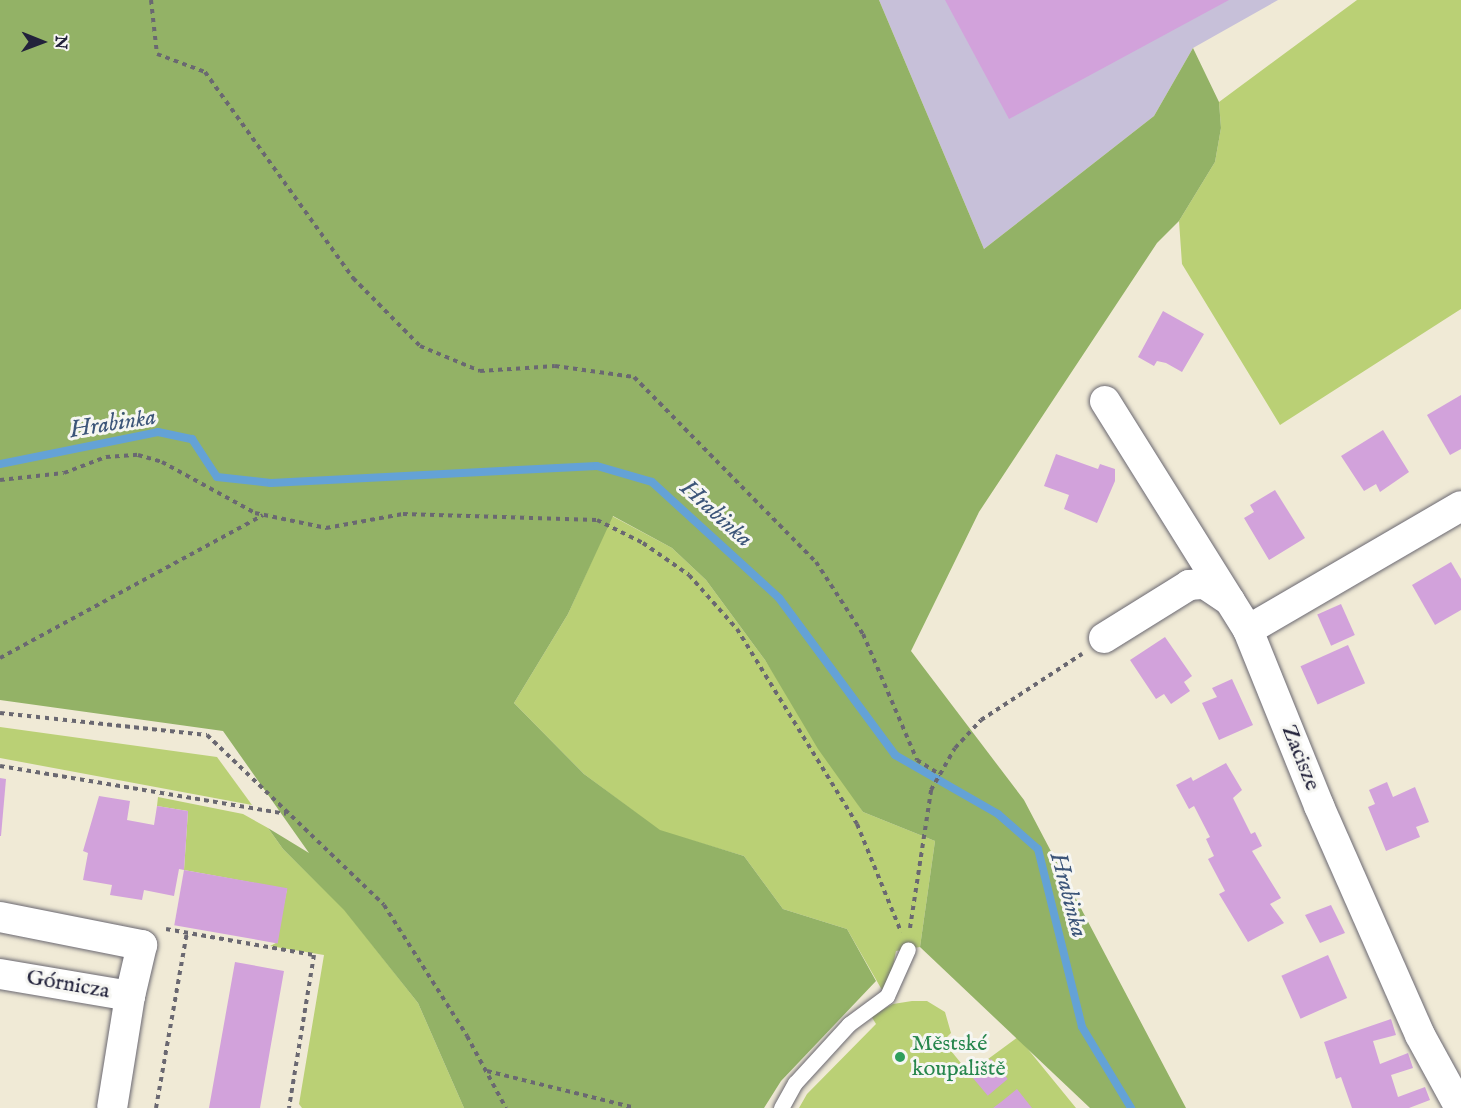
<!DOCTYPE html>
<meta charset="utf-8">
<style>
body{margin:0}
#map{position:relative;width:1461px;height:1108px;overflow:hidden;background:#f0ead6;font-family:"IM FELL English",serif}
div>[style]{position:absolute}
[style*='--x']{left:calc(var(--x)*1px);top:calc(var(--y)*1px);width:calc(var(--w)*1px);rotate:calc(var(--a)*1deg)}
.industrial>*{inset:0;background:#c7c0d9}
.green>*{inset:0;background:#bad075}
.forest>*{inset:0;background:#93b266}
.stream>*{height:8px;margin:-4px;padding:0 4px;transform-origin:4px;border-radius:4px;background:#64a2d6}
.building>*{inset:0;background:#d2a2db;transform-origin:0 0}
.path>*{height:4px;margin-top:-2px;transform-origin:0;background:repeating-linear-gradient(90deg,#6a6871 0 4.5px,transparent 0 9px)}
.roads{filter:drop-shadow(0 0 2px #6a6871) drop-shadow(0 0 2px #6a6871)}
.lane>*{height:15px;margin:-7.5px;padding:0 7.5px;transform-origin:7.5px;border-radius:7.5px;background:#fff}
.street>*{height:30px;margin:-15px;padding:0 15px;transform-origin:15px;border-radius:15px;background:#fff}
.dots>*{width:16px;height:16px;translate:-50% -50%;box-sizing:border-box;border:3px solid #f6f6f2;border-radius:50%}
span{translate:-50% -50%;white-space:nowrap;text-align:center;line-height:1.15;-webkit-text-stroke:6px #f6f6f2;paint-order:stroke}
.street-label{font-size:22px;color:#22223b}
.leisure-label{font-size:22px;color:#27864d}
.left{translate:0 -50%;text-align:left}
.water-label{font-size:24px;color:#3c5579;font-style:italic}
.north{position:absolute;left:12px;top:12px;width:60px;height:60px;-webkit-text-stroke:4px #f6f6f2;paint-order:stroke;rotate:91deg;font-size:16px;font-weight:700;line-height:24px;text-align:center;color:#22223b}
.north::after{content:'';display:block;margin:auto;width:21px;height:27px;background:#22223b;clip-path:polygon(50% 0,100% 100%,50% 72%,0 100%)}
</style>
<div id="map">
<div class="industrial">
<i style="clip-path:polygon(879px 0,1278px 0,1193px 48px,1154px 116px,984px 249px)"></i>
</div>
<div class="green">
<i style="clip-path:polygon(1357px 0,1461px 0,1461px 309px,1280px 425px,1182px 264px,1179px 221px,1215px 162px,1221px 128px,1219px 102px)"></i>
<i style="clip-path:polygon(612px 516px,672px 548px,706px 580px,765px 660px,863px 812px,935px 841px,920px 947px,896px 951px,892px 971px,882px 990px,847px 929px,783px 909px,744px 856px,660px 831px,584px 774px,514px 703px,568px 614px)"></i>
<i style="clip-path:polygon(0 727px,217px 757px,252px 805px,0 758px)"></i>
<i style="clip-path:polygon(158px 797px,243px 814px,268px 828px,283px 849px,344px 909px,418px 1003px,464px 1108px,302px 1108px,299px 1104px,324px 955px,270px 946px,276px 943px,287px 889px,184px 870px,188px 811px,157px 806px)"></i>
<i style="clip-path:polygon(912px 1001px,927px 1001px,945px 1012px,951px 1033px,943px 1041px,969px 1073px,1018px 1037px,1076px 1108px,799px 1108px,807px 1094px,876px 1024px,871px 1016px,893px 1004px)"></i>
</div>
<div class="forest">
<i style="clip-path:polygon(0 0,879px 0,984px 249px,1154px 116px,1193px 48px,1219px 102px,1221px 128px,1215px 162px,1179px 221px,1157px 243px,979px 512px,911px 651px,1024px 800px,1186px 1108px,1090px 1108px,920px 947px,935px 841px,863px 812px,818px 749px,765px 660px,706px 580px,672px 548px,613px 516px,568px 614px,514px 703px,584px 774px,660px 830px,744px 856px,783px 909px,847px 929px,876px 981px,781px 1081px,764px 1108px,464px 1108px,418px 1003px,344px 910px,283px 849px,268px 828px,309px 853px,223px 731px,0 700px)"></i>
</div>
<div class="stream">
<i style="--x:0;--y:464;--w:161;--a:-11.4"></i>
<i style="--x:158;--y:432;--w:35;--a:12"></i>
<i style="--x:192;--y:439;--w:45;--a:56.7"></i>
<i style="--x:217;--y:477;--w:54;--a:6.3"></i>
<i style="--x:271;--y:483;--w:326;--a:-3"></i>
<i style="--x:597;--y:466;--w:57;--a:16.2"></i>
<i style="--x:652;--y:482;--w:172;--a:42.4"></i>
<i style="--x:779;--y:598;--w:195;--a:53.5"></i>
<i style="--x:895;--y:755;--w:119;--a:29.8"></i>
<i style="--x:998;--y:814;--w:53;--a:41.2"></i>
<i style="--x:1038;--y:849;--w:183;--a:76.1"></i>
<i style="--x:1082;--y:1027;--w:95;--a:58.8"></i>
</div>
<div class="building">
<i style="clip-path:polygon(945px 0,1229px 0,1009px 119px)"></i>
<i style="clip-path:polygon(1163px 311px,1204px 334px,1182px 372px,1166px 363px,1157px 361px,1154px 366px,1138px 357px)"></i>
<i style="clip-path:polygon(1461px 395px,1461px 449px,1450px 455px,1427px 415px)"></i>
<i style="clip-path:polygon(1383px 430px,1409px 472px,1380px 492px,1376px 484px,1364px 491px,1341px 456px)"></i>
<i style="clip-path:polygon(1056px 454px,1098px 469px,1100px 464px,1115px 469px,1115px 481px,1097px 523px,1064px 509px,1069px 495px,1044px 486px)"></i>
<i style="clip-path:polygon(1275px 490px,1305px 538px,1269px 560px,1244px 518px,1254px 512px,1250px 505px)"></i>
<i style="clip-path:polygon(1451px 562px,1461px 579px,1461px 610px,1435px 625px,1412px 585px)"></i>
<i style="left:1341px;top:604px;width:34px;height:26px;rotate:66deg"></i>
<i style="clip-path:polygon(1165px 637px,1192px 676px,1184px 682px,1190px 691px,1171px 704px,1164px 694px,1156px 699px,1130px 660px)"></i>
<i style="left:1348px;top:645px;width:42px;height:52px;rotate:66deg"></i>
<i style="clip-path:polygon(1232px 679px,1253px 725px,1219px 740px,1202px 703px,1217px 697px,1212px 688px)"></i>
<i style="clip-path:polygon(1226px 763px,1242px 790px,1233px 798px,1251px 834px,1255px 832px,1262px 846px,1252px 851px,1281px 898px,1270px 904px,1284px 923px,1248px 942px,1219px 894px,1225px 891px,1208px 859px,1214px 856px,1206px 839px,1210px 837px,1194px 806px,1189px 809px,1176px 785px,1191px 777px,1193px 781px)"></i>
<i style="clip-path:polygon(0 778px,6px 779px,1px 836px,0 836px)"></i>
<i style="clip-path:polygon(1387px 782px,1393px 797px,1415px 787px,1429px 822px,1416px 827px,1420px 837px,1386px 851px,1368px 807px,1375px 804px,1369px 790px)"></i>
<i style="clip-path:polygon(99px 796px,130px 801px,127px 820px,154px 825px,157px 806px,188px 811px,184px 870px,179px 869px,174px 896px,144px 890px,142px 900px,110px 895px,112px 885px,83px 880px,88px 853px,83px 851px)"></i>
<i style="left:184px;top:870px;width:105px;height:56px;rotate:10deg"></i>
<i style="clip-path:polygon(1331px 905px,1345px 933px,1320px 943px,1305px 915px)"></i>
<i style="left:1328px;top:955px;width:47px;height:51px;rotate:66deg"></i>
<i style="clip-path:polygon(235px 962px,284px 971px,270px 1050px,260px 1108px,209px 1108px)"></i>
<i style="clip-path:polygon(1391px 1019px,1396px 1035px,1373px 1041px,1380px 1064px,1408px 1053px,1413px 1068px,1391px 1075px,1398px 1097px,1425px 1087px,1430px 1100px,1409px 1108px,1352px 1108px,1341px 1077px,1336px 1079px,1324px 1042px)"></i>
<i style="left:991px;top:1059px;width:26px;height:26px;rotate:50deg"></i>
<i style="clip-path:polygon(1017px 1089px,1032px 1108px,993px 1108px,1001px 1102px)"></i>
</div>
<div class="path">
<i style="--x:151;--y:0;--w:54;--a:83.7"></i>
<i style="--x:157;--y:54;--w:51;--a:20.6"></i>
<i style="--x:205;--y:72;--w:254;--a:54.3"></i>
<i style="--x:353;--y:278;--w:95;--a:45.4"></i>
<i style="--x:420;--y:346;--w:65;--a:22.6"></i>
<i style="--x:480;--y:371;--w:75;--a:-3.8"></i>
<i style="--x:555;--y:366;--w:80;--a:7.9"></i>
<i style="--x:634;--y:377;--w:260;--a:45.5"></i>
<i style="--x:816;--y:562;--w:86;--a:56.9"></i>
<i style="--x:863;--y:634;--w:137;--a:66.8"></i>
<i style="--x:917;--y:760;--w:28;--a:32"></i>
<i style="--x:0;--y:480;--w:64;--a:-6.2"></i>
<i style="--x:64;--y:473;--w:45;--a:-20.9"></i>
<i style="--x:106;--y:457;--w:32;--a:-4"></i>
<i style="--x:138;--y:455;--w:25;--a:16"></i>
<i style="--x:162;--y:462;--w:106;--a:28.7"></i>
<i style="--x:255;--y:513;--w:73;--a:11.9"></i>
<i style="--x:326;--y:528;--w:78;--a:-10.3"></i>
<i style="--x:403;--y:514;--w:194;--a:1.8"></i>
<i style="--x:597;--y:520;--w:51;--a:26.6"></i>
<i style="--x:643;--y:543;--w:56;--a:34.8"></i>
<i style="--x:689;--y:575;--w:72;--a:48.4"></i>
<i style="--x:737;--y:629;--w:229;--a:58.4"></i>
<i style="--x:857;--y:824;--w:117;--a:67.8"></i>
<i style="--x:0;--y:658;--w:299;--a:-28.5"></i>
<i style="--x:0;--y:713;--w:208;--a:6.1"></i>
<i style="--x:207;--y:735;--w:245;--a:43.8"></i>
<i style="--x:384;--y:905;--w:155;--a:57.6"></i>
<i style="--x:467;--y:1036;--w:82;--a:61.6"></i>
<i style="--x:0;--y:766;--w:290;--a:9.5"></i>
<i style="--x:910;--y:928;--w:140;--a:-81.3"></i>
<i style="--x:931;--y:790;--w:48;--a:-60.3"></i>
<i style="--x:955;--y:748;--w:38;--a:-47"></i>
<i style="--x:981;--y:720;--w:121;--a:-33.2"></i>
<i style="--x:166;--y:929;--w:150;--a:10"></i>
<i style="--x:314;--y:955;--w:155;--a:99.3"></i>
<i style="--x:487;--y:1071;--w:153;--a:14"></i>
<i style="--x:156;--y:1108;--w:178;--a:-80"></i>
</div>
<div class="roads">
<div class="lane">
<i style="--x:781;--y:1108;--w:29;--a:-61"></i>
<i style="--x:795;--y:1083;--w:80;--a:-47.5"></i>
<i style="--x:849;--y:1024;--w:47;--a:-36.4"></i>
<i style="--x:887;--y:996;--w:51;--a:-65.9"></i>
</div>
<div class="street">
<i style="--x:1105;--y:401;--w:270;--a:58"></i>
<i style="--x:1248;--y:630;--w:190;--a:68"></i>
<i style="--x:1319;--y:806;--w:250;--a:66.2"></i>
<i style="--x:1420;--y:1035;--w:83;--a:61.3"></i>
<i style="--x:1248;--y:630;--w:246;--a:-30.2"></i>
<i style="--x:1104;--y:638;--w:100;--a:-31.9"></i>
<i style="--x:1189;--y:585;--w:16;--a:-4"></i>
<i style="--x:1205;--y:584;--w:30;--a:34"></i>
<i style="--x:0;--y:917;--w:145;--a:11.2"></i>
<i style="--x:142;--y:945;--w:52;--a:103.2"></i>
<i style="--x:0;--y:974;--w:132;--a:9.6"></i>
<i style="--x:130;--y:996;--w:113;--a:99.1"></i>
</div>
</div>
<div class="dots">
<i style="left:900px;top:1057px;background:#2e9e5b"></i>
</div>
<div class="street-label">
<span style="left:1300px;top:758px;rotate:68deg">Zacisze</span>
<span style="left:68px;top:985px;rotate:10deg">Górnicza</span>
</div>
<div class="leisure-label">
<span class="left" style="left:912px;top:1057px">Městské<br>koupaliště</span>
</div>
<div class="water-label">
<span style="left:113px;top:424px;rotate:-9deg">Hrabinka</span>
<span style="left:716px;top:514px;rotate:42deg">Hrabinka</span>
<span style="left:1068px;top:895px;rotate:75deg">Hrabinka</span>
</div>
<div class="north">N</div>
</div>
